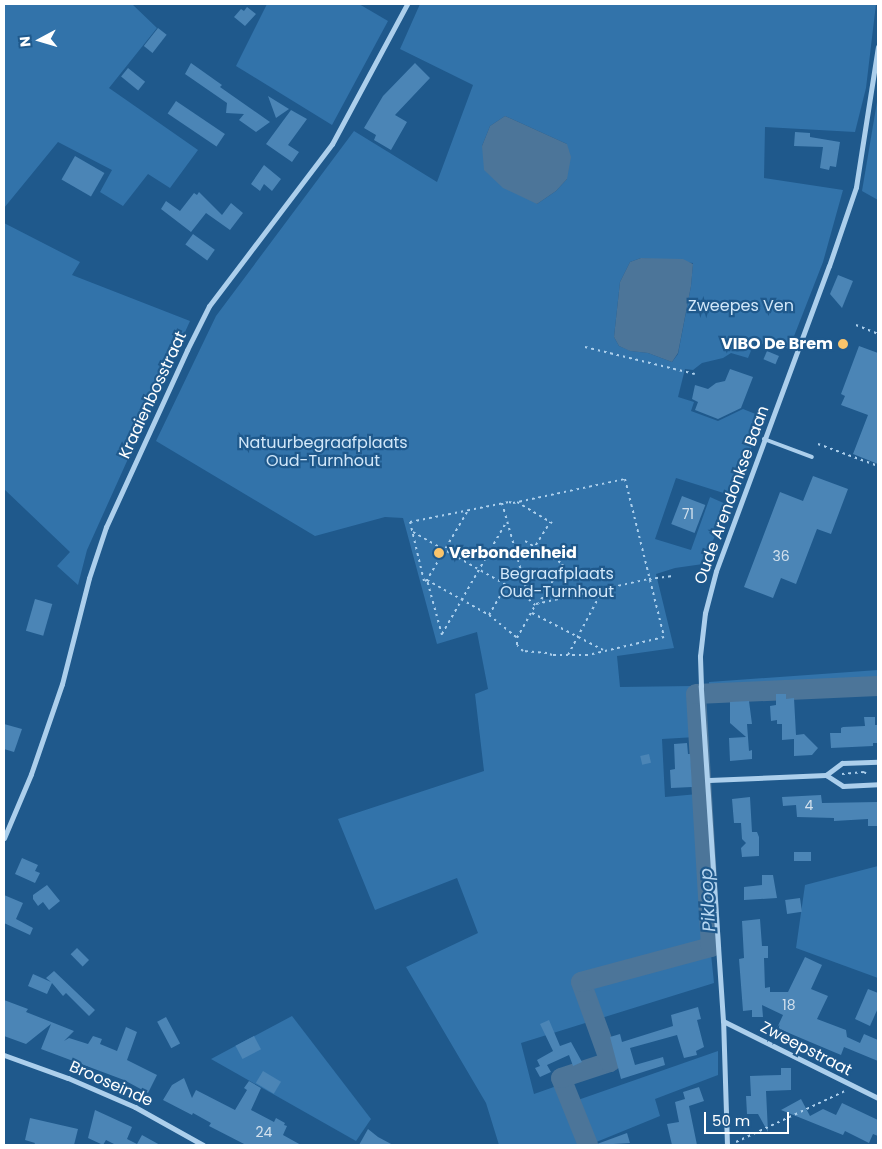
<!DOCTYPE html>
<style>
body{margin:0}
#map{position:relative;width:882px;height:1149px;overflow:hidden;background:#1f598c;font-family:Poppins,sans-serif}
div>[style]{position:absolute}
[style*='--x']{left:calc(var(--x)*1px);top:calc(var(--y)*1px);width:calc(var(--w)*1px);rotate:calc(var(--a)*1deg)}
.green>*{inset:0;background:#3273aa}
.water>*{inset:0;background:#4c7599}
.river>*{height:20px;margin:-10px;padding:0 10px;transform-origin:10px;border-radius:10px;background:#4c7599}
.building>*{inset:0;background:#4b85b6;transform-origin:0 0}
.path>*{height:2px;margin-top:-1px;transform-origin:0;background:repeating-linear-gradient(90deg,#accfec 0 2.5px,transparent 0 6.5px)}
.service>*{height:4px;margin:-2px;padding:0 2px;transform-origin:2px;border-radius:2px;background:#accfec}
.minor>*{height:5px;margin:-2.5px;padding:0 2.5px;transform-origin:2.5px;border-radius:2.5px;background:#accfec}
.dots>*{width:14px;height:14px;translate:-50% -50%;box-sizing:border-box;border:2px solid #1f598c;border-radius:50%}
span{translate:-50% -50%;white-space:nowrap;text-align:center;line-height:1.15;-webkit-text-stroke:4.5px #1f598c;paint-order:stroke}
.number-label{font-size:14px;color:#d2e0ed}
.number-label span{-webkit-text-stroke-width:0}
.park-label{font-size:16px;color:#d1e7f9}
.poi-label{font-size:16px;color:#fff;font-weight:700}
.right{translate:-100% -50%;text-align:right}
.left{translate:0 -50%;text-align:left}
.street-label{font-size:16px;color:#fff}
.water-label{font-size:18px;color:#b8d8f3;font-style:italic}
.frame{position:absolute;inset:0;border:5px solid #fff;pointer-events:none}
.north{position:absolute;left:15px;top:15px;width:50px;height:50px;-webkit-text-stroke:4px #1f598c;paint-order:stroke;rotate:264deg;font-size:14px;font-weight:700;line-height:20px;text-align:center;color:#fff}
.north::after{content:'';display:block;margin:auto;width:18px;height:22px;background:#fff;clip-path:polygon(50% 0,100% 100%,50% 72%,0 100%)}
.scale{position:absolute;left:704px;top:1112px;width:85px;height:22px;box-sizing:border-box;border:2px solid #fff;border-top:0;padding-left:6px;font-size:15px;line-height:18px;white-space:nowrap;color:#fff;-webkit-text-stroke:4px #1f598c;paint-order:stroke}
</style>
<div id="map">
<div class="green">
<i style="clip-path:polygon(4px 4px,132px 4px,157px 28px,109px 88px,198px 150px,170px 188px,148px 174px,123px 206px,100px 192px,112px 170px,58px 142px,4px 208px)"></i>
<i style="clip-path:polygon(267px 4px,359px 4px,388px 21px,332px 125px,236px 66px)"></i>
<i style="clip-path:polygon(evenodd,420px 4px,876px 4px,866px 88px,855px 132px,765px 127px,764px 178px,843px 190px,823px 262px,789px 349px,775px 344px,773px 348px,755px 341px,748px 358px,731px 353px,723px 358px,702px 363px,693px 370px,685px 369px,678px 397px,694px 402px,691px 411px,718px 421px,743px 409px,763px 417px,733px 496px,676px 478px,655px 539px,691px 550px,710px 497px,728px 505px,703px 564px,675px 568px,656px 574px,674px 648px,617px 656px,620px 687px,692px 686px,696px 737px,662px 739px,665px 797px,698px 794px,706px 939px,711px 954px,714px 983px,521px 1043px,534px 1094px,568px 1082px,575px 1101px,718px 1051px,718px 1075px,655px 1099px,660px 1116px,589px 1145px,499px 1145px,486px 1103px,406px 967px,478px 933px,457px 878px,375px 910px,338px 819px,484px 771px,475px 694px,488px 689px,477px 632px,437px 644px,403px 518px,385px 517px,315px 536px,156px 441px,216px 316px,354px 131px,437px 182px,473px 85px,400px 49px,420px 4px,505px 116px,567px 144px,567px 179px,556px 191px,537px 204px,482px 146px,490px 126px,505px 116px,420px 4px,641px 258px,693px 263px,691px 286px,678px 354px,672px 362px,648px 353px,631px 351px,619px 346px,614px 337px,620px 282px,630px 262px,641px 258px)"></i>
<i style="clip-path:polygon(878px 96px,878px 200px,862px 191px)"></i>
<i style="clip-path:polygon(4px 223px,80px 262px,72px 275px,190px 321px,87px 550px,78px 585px,57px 566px,70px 552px,4px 489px)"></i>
<i style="clip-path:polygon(878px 670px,878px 686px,709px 693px,709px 682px)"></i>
<i style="clip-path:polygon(878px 866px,878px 978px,796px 948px,805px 885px)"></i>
<i style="clip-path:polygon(292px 1016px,371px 1119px,356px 1141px,211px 1059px)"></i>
</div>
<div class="water">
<i style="clip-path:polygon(505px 116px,567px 144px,571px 157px,567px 179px,556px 191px,537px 204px,503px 188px,484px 170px,482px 146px,490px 126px)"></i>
<i style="clip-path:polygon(641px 258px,683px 259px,693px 264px,691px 286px,678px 353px,672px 362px,648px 353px,630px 351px,619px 346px,614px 337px,620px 282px,630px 262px)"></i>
</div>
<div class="river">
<i style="--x:588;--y:1145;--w:72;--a:-111.9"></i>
<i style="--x:561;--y:1078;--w:52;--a:-18.1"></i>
<i style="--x:610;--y:1062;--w:85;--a:-109.9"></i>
<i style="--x:581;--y:982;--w:135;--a:-15.1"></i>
<i style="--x:711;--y:947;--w:253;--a:-93.4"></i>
<i style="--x:696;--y:694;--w:182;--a:-2.5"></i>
</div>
<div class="building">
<i style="clip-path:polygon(247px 7px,256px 14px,245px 26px,234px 17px,241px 9px,244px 11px)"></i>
<i style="left:158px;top:28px;width:11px;height:23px;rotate:38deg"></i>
<i style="clip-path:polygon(191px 63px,222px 85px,220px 87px,270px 122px,256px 132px,239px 120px,244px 114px,226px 113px,227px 103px,185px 74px)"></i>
<i style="clip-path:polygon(415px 63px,430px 78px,395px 115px,407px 122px,391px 150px,374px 140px,376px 135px,364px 128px,383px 96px)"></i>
<i style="left:128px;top:68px;width:22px;height:11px;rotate:39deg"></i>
<i style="clip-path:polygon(268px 96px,289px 109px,276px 118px)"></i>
<i style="left:176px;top:101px;width:59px;height:15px;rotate:34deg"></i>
<i style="clip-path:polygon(291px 110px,307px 119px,288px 145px,299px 152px,292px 162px,266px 144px)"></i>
<i style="clip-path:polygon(795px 132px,810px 133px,810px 137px,840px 142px,836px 167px,830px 166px,829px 170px,820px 168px,823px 147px,794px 146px)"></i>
<i style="left:75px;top:156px;width:34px;height:27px;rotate:30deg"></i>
<i style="clip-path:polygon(264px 165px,281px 179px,272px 191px,264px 184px,260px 191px,251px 184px)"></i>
<i style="clip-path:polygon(199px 192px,222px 215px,231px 203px,243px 213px,230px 230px,206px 213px,191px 232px,161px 209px,166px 201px,180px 211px,194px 193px,197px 195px)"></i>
<i style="left:193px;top:234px;width:27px;height:13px;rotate:36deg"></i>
<i style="clip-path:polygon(838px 275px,853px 281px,842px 308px,830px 294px)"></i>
<i style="clip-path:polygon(859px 346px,878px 353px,878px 464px,853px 454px,868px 415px,841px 405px,845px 396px,841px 394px)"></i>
<i style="left:767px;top:351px;width:13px;height:9px;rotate:23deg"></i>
<i style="clip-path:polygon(730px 369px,753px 377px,741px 408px,718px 419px,695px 410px,698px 402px,692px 399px,695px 385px,708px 389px,716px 383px,725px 381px)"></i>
<i style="clip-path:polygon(813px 476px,848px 489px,831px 534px,817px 529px,796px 584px,781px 578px,773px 598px,744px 587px,780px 492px,803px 501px)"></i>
<i style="left:682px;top:496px;width:25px;height:30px;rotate:21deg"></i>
<i style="left:35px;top:599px;width:18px;height:33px;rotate:16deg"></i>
<i style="clip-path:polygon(776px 694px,786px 694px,786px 699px,794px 698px,796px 735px,804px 734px,818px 748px,812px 755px,794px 756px,794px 739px,782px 740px,782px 724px,777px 724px,777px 720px,771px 721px,770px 706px,776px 705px)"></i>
<i style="clip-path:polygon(749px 701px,752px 724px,747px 724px,749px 751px,752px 750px,752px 759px,730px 761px,729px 738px,746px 737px,730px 723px,730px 702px)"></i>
<i style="clip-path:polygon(864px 717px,875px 717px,875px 725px,878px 725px,878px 743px,873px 743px,873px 746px,831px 748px,830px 733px,841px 733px,841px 728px,843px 727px,865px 726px)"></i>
<i style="clip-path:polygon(4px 724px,22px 729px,14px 752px,4px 749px)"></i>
<i style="clip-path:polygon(687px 743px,688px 754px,690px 754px,692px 787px,671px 788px,670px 770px,675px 769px,674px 744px)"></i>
<i style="left:649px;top:754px;width:9px;height:9px;rotate:77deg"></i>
<i style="clip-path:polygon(821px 795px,822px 803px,878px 802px,878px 826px,868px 826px,868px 819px,834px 821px,834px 818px,797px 817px,796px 805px,783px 806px,782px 797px)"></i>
<i style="clip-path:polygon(750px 797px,752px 832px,757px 832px,759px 837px,759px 856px,742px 857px,741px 848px,746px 843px,742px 839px,741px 823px,734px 823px,732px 799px)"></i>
<i style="left:811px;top:852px;width:9px;height:17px;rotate:90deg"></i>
<i style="clip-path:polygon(22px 858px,38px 865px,35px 871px,40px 873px,35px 883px,15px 874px)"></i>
<i style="clip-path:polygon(762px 875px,773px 875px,777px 898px,744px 900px,744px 887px,762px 885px)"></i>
<i style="clip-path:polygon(47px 885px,60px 901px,49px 910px,43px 902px,38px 906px,33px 899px,33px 895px)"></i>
<i style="clip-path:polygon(4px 895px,23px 903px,16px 919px,33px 928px,30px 935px,4px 923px)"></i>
<i style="left:800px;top:898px;width:14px;height:15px;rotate:82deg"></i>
<i style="clip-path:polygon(760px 919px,762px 946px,768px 946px,768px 958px,764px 958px,765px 988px,770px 987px,770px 992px,788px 992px,805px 957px,822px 965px,811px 989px,828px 996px,817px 1019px,846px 1030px,847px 1037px,860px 1043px,864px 1034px,878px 1040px,878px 1061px,844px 1047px,841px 1055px,777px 1028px,783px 1015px,762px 1005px,763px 1017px,752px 1017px,752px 1010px,743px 1011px,739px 959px,744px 958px,742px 921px)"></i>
<i style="left:77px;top:948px;width:17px;height:9px;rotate:45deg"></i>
<i style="clip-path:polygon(54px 971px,95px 1010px,89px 1016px,66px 993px,63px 996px,52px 983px,47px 994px,28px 986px,33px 974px,51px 982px,46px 978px)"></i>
<i style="clip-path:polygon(868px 989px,878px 993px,878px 1008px,870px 1026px,855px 1019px)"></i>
<i style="clip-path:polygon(4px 1000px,28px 1009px,26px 1012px,74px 1031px,64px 1041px,69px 1038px,88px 1044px,93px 1036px,102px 1039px,100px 1044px,117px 1051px,126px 1027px,137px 1032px,127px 1060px,157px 1075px,148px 1093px,124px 1080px,41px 1049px,51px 1024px,26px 1044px,4px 1036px)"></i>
<i style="clip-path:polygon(698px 1007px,701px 1019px,697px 1020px,704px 1047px,696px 1051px,697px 1055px,684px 1058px,677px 1035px,630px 1048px,635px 1065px,663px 1057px,665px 1065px,621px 1079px,610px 1037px,620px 1034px,622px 1042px,673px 1026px,671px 1015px)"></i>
<i style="left:166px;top:1017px;width:30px;height:10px;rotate:62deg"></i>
<i style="clip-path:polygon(549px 1020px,560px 1046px,571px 1042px,582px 1062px,573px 1066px,569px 1055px,547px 1065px,551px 1072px,540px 1077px,535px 1068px,540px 1066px,537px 1060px,553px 1051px,540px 1024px)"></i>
<i style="left:254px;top:1036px;width:15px;height:21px;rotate:62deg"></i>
<i style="clip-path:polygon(781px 1068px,791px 1068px,791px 1090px,766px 1091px,768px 1132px,758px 1114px,747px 1114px,746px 1096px,751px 1096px,750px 1076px,781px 1075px)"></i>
<i style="left:263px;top:1071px;width:21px;height:14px;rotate:31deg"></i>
<i style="clip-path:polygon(184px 1078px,192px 1098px,196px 1090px,235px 1110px,247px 1090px,244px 1088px,249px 1081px,261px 1088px,251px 1110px,274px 1122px,276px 1118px,285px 1123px,284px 1125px,287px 1126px,283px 1135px,301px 1145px,246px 1145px,209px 1126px,211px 1123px,193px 1113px,192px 1115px,163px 1100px,172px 1085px)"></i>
<i style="clip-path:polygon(699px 1087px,704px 1101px,689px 1106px,697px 1145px,672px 1145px,667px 1124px,679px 1122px,675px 1102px,685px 1099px,683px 1092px)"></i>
<i style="clip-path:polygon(801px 1099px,810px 1116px,823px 1109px,836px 1115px,842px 1103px,878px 1120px,878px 1136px,873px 1134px,869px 1143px,845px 1131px,843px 1135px,781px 1110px)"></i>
<i style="clip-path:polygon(95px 1110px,132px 1127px,127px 1139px,137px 1144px,142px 1135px,160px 1145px,116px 1145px,106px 1140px,103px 1145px,88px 1138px)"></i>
<i style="clip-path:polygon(30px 1118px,78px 1129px,74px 1145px,34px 1145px,35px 1143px,25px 1140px)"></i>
<i style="clip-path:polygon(368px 1129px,378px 1137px,393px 1145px,359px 1145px)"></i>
<i style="clip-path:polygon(627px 1133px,630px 1143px,597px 1145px,597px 1144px)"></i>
</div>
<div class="path">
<i style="--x:856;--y:325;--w:24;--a:22"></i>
<i style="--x:585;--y:347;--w:113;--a:13.8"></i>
<i style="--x:818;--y:444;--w:64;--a:20.1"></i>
<i style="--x:517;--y:502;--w:41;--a:31"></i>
<i style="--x:502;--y:503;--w:100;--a:74.3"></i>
<i style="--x:467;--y:512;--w:79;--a:120.5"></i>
<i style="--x:427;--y:580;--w:71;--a:29.4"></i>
<i style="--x:489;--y:615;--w:36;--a:39"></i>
<i style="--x:413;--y:532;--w:128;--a:29.6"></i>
<i style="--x:524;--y:595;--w:15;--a:42"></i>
<i style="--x:525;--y:541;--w:44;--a:31.2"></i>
<i style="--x:563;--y:564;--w:46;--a:121.6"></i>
<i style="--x:529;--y:556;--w:40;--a:-58"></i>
<i style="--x:536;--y:604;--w:116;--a:-12.5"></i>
<i style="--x:649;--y:579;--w:24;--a:-7"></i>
<i style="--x:532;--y:613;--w:80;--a:27.5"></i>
<i style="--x:489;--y:615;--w:34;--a:-60"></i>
<i style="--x:442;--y:634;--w:130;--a:-60.1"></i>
<i style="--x:442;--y:635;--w:57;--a:-105.3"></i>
<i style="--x:427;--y:580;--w:3;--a:162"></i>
<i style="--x:424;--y:581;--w:61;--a:-103.3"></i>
<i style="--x:410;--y:522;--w:101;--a:-11.4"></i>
<i style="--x:509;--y:502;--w:4;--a:14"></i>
<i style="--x:513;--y:503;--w:115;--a:-12.1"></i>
<i style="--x:625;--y:479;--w:163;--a:76.1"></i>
<i style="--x:664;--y:637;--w:78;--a:166.7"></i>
<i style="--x:588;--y:655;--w:36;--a:180"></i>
<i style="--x:552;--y:655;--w:5;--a:-158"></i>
<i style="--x:547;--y:653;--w:24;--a:-175"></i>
<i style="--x:523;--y:651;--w:8;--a:-135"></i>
<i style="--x:517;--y:645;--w:7;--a:-90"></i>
<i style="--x:517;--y:638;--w:38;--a:-61"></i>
<i style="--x:568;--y:655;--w:72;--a:-62"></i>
<i style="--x:842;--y:774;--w:22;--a:-5"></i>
<i style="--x:864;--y:772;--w:5;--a:37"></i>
<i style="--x:736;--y:1142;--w:120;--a:-25.1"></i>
</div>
<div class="service">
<i style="--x:764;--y:439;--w:51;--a:20.6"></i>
</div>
<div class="minor">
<i style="--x:826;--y:775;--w:20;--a:-37"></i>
<i style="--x:842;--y:763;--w:36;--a:-2"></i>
<i style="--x:709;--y:780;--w:117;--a:-2.4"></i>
<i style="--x:826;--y:775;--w:20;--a:33"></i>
<i style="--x:843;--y:786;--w:35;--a:-3"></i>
<i style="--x:4;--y:838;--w:69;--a:-67.1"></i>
<i style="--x:31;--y:774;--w:95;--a:-71"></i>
<i style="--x:62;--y:684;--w:109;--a:-75.7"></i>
<i style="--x:89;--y:578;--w:54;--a:-71.6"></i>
<i style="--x:106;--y:527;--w:195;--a:-65.4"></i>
<i style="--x:187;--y:350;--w:49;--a:-63.4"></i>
<i style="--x:209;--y:306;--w:203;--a:-52.8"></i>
<i style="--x:332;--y:144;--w:159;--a:-61.8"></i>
<i style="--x:723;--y:1021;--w:173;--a:26.4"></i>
<i style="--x:4;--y:1055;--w:68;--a:19.8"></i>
<i style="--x:68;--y:1078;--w:73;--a:23.4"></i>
<i style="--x:135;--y:1107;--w:78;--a:29.2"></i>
<i style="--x:727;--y:1145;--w:124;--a:-91.8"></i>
<i style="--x:723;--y:1021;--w:336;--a:-93.8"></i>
<i style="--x:701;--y:686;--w:30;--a:-92"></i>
<i style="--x:700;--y:656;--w:43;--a:-83.4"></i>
<i style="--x:705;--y:613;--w:43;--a:-75.3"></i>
<i style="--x:716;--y:571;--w:325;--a:-69.7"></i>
<i style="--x:829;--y:266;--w:83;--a:-71.1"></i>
<i style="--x:856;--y:187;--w:142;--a:-81.1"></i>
</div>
<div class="dots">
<i style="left:843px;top:344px;background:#fac46b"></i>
<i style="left:439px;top:553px;background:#fac46b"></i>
</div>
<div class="number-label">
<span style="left:688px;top:514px">71</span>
<span style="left:781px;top:556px">36</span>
<span style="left:809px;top:805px">4</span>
<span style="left:789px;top:1005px">18</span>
<span style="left:264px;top:1132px">24</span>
</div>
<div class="park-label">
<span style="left:741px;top:306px">Zweepes Ven</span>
<span style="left:323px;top:452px">Natuurbegraafplaats<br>Oud-Turnhout</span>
<span style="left:557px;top:583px">Begraafplaats<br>Oud-Turnhout</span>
</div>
<div class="poi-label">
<span class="right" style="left:833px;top:344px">VIBO De Brem</span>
<span class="left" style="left:449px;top:553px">Verbondenheid</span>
</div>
<div class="street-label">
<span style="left:153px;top:395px;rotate:-65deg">Kraaienbosstraat</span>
<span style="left:732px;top:495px;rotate:-70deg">Oude Arendonkse Baan</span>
<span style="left:806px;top:1049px;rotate:27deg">Zweepstraat</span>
<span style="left:111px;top:1084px;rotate:24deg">Brooseinde</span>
</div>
<div class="water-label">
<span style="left:708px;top:900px;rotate:-93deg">Pikloop</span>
</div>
<div class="frame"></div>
<div class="north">N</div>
<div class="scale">50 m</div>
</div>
